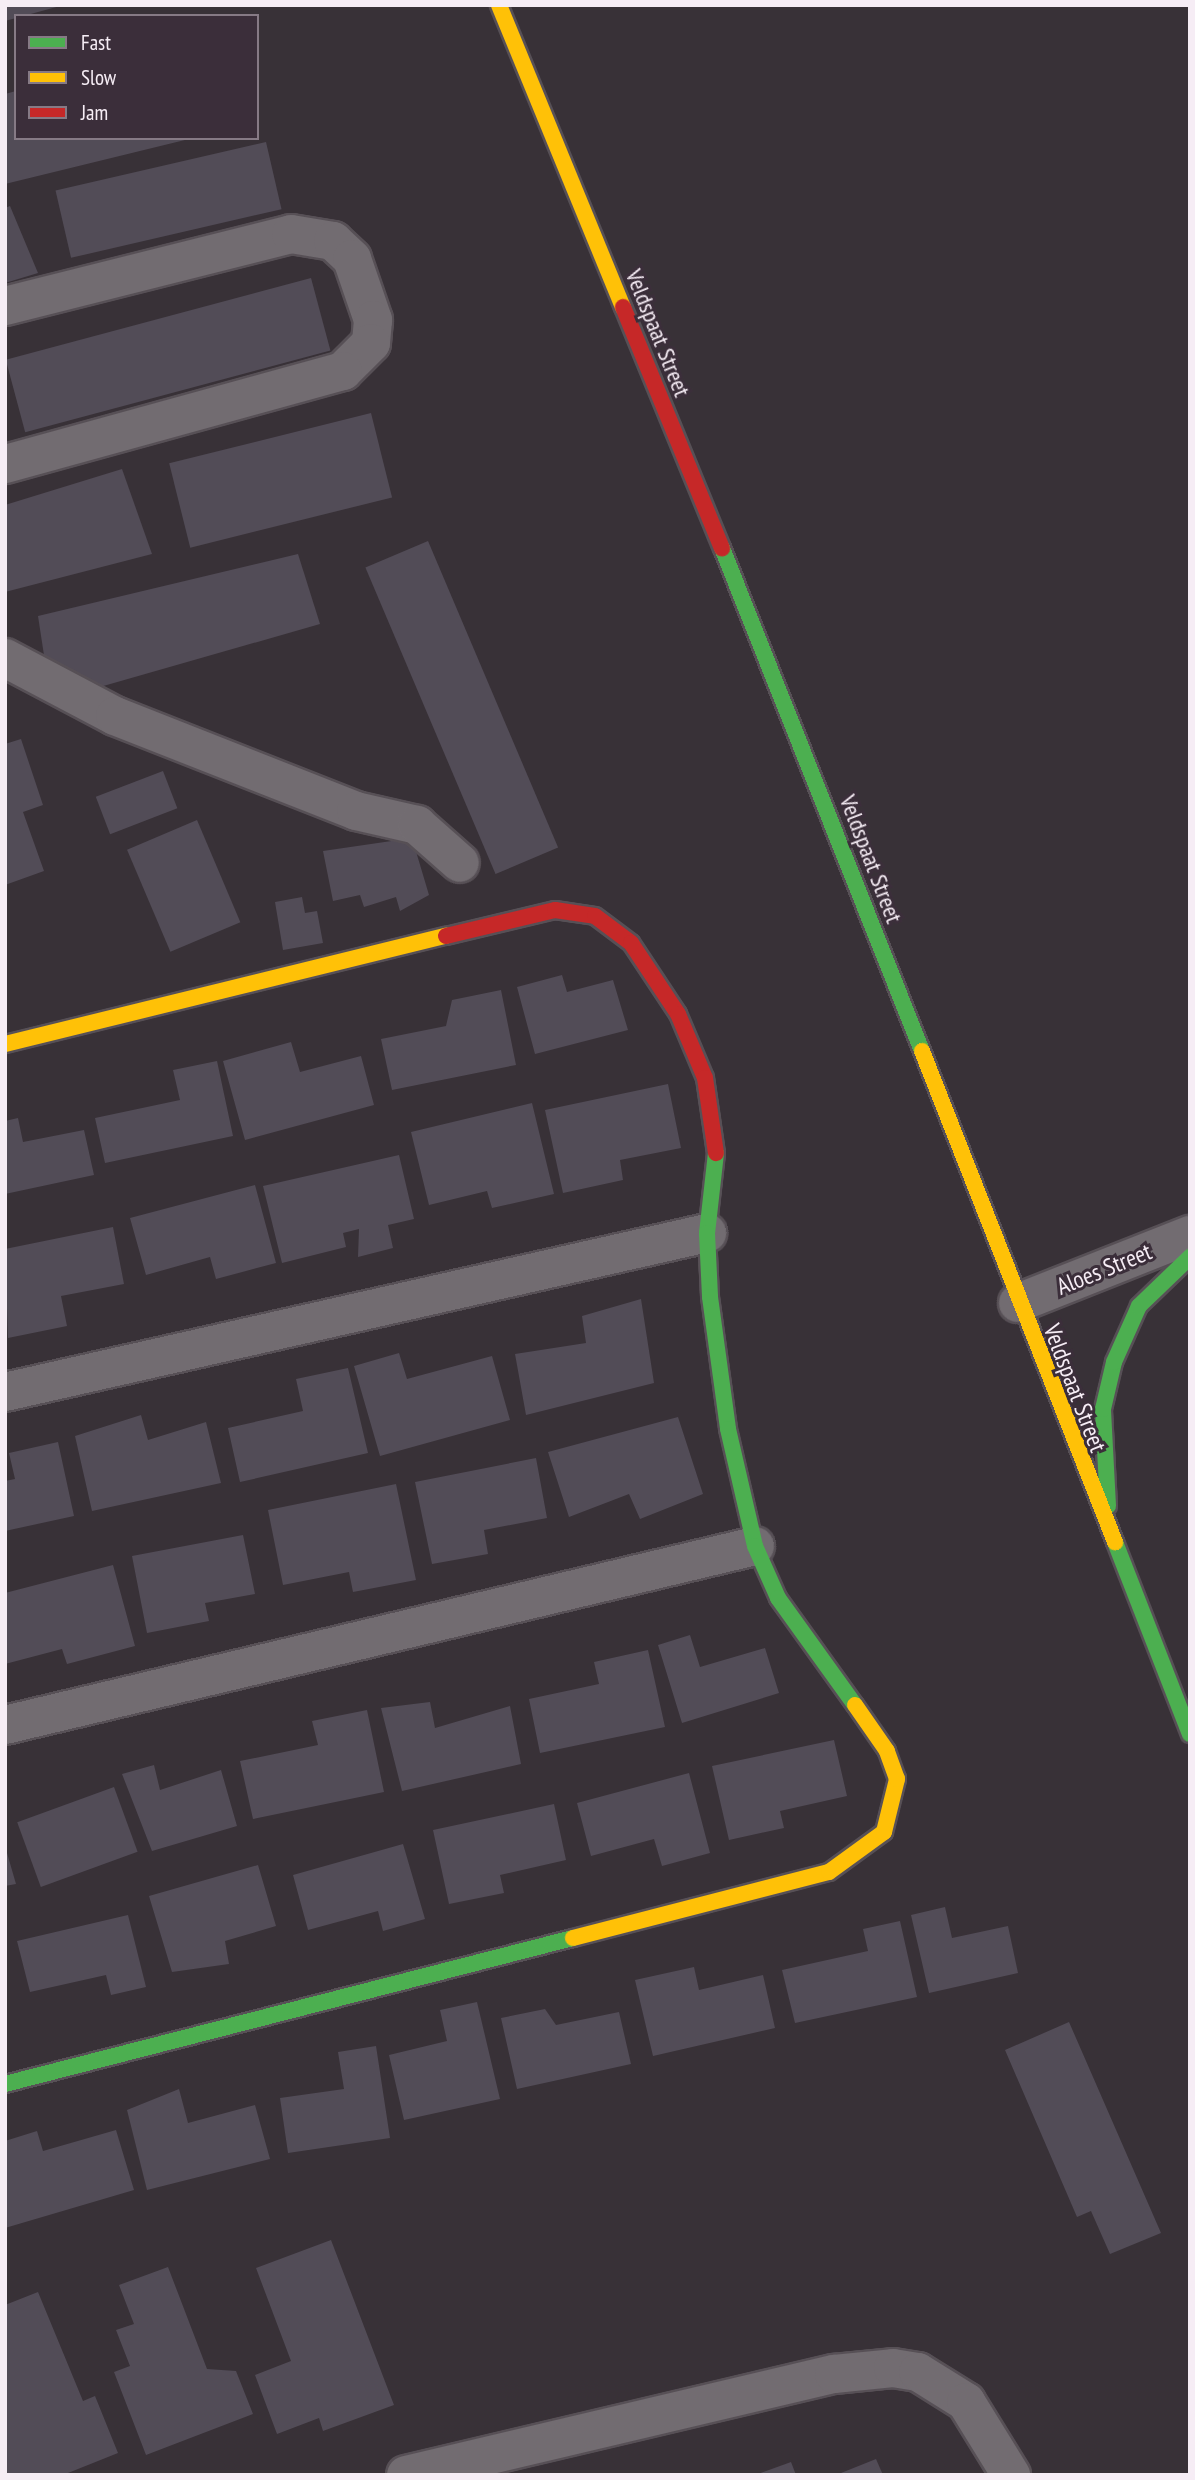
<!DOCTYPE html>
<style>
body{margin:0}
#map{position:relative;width:1195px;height:2480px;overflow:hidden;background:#383137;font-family:"PT Sans Narrow",sans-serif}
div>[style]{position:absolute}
.building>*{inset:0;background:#524c57;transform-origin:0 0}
.roads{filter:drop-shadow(2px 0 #575056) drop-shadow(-2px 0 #575056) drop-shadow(0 2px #575056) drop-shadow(0 -2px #575056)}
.street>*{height:38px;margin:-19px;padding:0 19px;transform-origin:19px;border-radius:19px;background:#726c71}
.fast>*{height:16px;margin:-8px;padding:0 8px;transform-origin:8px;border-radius:8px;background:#4caf50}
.slow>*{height:16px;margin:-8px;padding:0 8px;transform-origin:8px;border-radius:8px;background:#ffc107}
.jam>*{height:16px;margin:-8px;padding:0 8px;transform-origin:8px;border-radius:8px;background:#c62828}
span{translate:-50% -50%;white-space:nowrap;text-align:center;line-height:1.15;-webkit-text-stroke:6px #3b2e3a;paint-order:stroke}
.street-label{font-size:24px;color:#f6edf5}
.frame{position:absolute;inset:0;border:7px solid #f6edf5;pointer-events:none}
.legend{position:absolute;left:14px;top:14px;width:245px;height:126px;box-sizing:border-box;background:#3b2e3a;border:2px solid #867a85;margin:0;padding:9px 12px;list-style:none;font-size:21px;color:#f6edf5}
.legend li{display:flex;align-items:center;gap:14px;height:35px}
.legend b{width:35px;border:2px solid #867a85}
</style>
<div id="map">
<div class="building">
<div style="clip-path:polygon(5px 5px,60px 5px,60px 6px,5px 21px)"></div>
<div style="clip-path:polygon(16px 91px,16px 138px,189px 139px,5px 184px,5px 94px)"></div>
<div style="left:266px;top:142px;width:69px;height:216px;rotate:77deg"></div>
<div style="clip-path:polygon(10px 206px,38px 273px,5px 283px,5px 208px)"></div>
<div style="left:311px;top:278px;width:75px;height:316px;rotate:75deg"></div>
<div style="left:371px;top:413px;width:87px;height:208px;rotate:76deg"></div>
<div style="clip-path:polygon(122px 469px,152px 554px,5px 592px,5px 505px)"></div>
<div style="left:428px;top:541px;width:333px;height:68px;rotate:67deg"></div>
<div style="clip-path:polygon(298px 554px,320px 624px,51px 701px,38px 616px)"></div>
<div style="clip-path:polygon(21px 739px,43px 805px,23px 812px,44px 871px,5px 885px,5px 744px)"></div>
<div style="left:163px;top:771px;width:40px;height:72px;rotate:69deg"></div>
<div style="left:197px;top:820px;width:111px;height:76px;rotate:67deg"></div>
<div style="clip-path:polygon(412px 838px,429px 895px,400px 911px,396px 897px,364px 907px,360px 895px,333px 901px,323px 851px)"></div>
<div style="clip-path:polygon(302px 897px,305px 913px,317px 911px,323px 943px,283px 950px,275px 902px)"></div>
<div style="clip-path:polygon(562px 975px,567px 992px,613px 980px,628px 1030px,535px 1054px,517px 987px)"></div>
<div style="clip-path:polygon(501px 990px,516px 1065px,392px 1090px,381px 1039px,446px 1026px,452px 1000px)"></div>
<div style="clip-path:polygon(291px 1042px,300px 1072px,361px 1056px,374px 1105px,245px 1140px,223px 1061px)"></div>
<div style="clip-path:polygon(217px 1061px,233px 1136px,105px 1163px,95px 1118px,180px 1100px,173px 1070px)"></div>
<div style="clip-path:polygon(668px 1084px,681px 1148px,620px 1160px,623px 1180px,563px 1193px,545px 1110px)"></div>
<div style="clip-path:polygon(532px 1103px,554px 1194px,492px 1208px,487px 1191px,429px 1205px,411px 1132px)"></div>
<div style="clip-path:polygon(18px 1118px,23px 1142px,84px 1130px,94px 1175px,5px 1194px,5px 1121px)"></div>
<div style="clip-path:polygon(399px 1155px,414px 1219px,388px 1225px,393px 1248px,358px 1257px,359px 1229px,343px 1233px,346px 1247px,282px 1263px,263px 1186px)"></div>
<div style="clip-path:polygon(255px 1185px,276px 1263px,216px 1279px,210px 1257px,146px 1275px,130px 1218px)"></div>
<div style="clip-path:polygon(113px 1227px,124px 1284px,61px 1296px,67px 1326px,8px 1338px,5px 1249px)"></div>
<div style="clip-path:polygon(641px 1299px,654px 1383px,526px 1415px,515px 1354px,586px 1343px,582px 1316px)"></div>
<div style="clip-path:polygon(399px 1353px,407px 1379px,492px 1356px,510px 1420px,380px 1456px,354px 1366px)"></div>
<div style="clip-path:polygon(348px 1368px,368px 1453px,240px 1482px,228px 1428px,303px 1411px,296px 1379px)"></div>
<div style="clip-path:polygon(141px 1415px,148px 1440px,206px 1422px,221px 1483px,92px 1511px,75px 1436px)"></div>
<div style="clip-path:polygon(678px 1417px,703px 1494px,640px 1519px,629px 1494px,569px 1517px,548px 1452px)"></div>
<div style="clip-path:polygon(58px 1442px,74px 1516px,5px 1531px,5px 1481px,15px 1479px,9px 1453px)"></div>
<div style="clip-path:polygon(536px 1458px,547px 1518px,484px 1530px,488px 1554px,432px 1564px,415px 1482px)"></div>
<div style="clip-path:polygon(396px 1484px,416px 1580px,353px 1592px,349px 1572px,283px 1585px,268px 1510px)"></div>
<div style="clip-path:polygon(243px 1535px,255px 1594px,205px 1603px,209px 1621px,147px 1633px,132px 1556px)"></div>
<div style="clip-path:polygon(113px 1565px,135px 1646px,67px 1664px,62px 1649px,5px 1664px,5px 1593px)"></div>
<div style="clip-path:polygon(690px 1635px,700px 1667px,765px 1648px,779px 1693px,682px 1723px,658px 1645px)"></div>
<div style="clip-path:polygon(648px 1650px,665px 1727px,540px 1753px,529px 1699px,599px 1684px,594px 1662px)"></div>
<div style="clip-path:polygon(430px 1702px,435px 1728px,510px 1706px,521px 1764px,402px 1791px,381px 1708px)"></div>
<div style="clip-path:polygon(367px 1710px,384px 1792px,253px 1819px,240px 1761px,318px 1745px,312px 1721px)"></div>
<div style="clip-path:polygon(834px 1740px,847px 1796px,780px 1811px,784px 1828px,729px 1840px,712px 1766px)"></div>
<div style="clip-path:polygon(154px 1765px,160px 1790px,221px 1770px,237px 1826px,152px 1851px,122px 1774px)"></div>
<div style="clip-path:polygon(689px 1773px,710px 1853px,662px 1866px,654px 1839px,591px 1856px,577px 1803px)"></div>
<div style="left:114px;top:1787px;width:69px;height:103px;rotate:70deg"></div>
<div style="clip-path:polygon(554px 1804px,566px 1860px,500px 1875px,504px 1893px,449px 1904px,433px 1830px)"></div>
<div style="clip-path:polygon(403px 1844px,425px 1919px,383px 1931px,378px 1911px,308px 1930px,293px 1875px)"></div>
<div style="clip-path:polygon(5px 1846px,16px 1884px,5px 1886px)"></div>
<div style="clip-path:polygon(258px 1865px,276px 1926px,225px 1941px,229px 1964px,172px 1972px,149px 1896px)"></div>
<div style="clip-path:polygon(945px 1907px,952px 1938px,1008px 1926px,1018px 1973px,929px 1993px,911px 1915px)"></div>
<div style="clip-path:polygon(128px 1915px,146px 1987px,111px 1995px,106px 1975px,30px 1992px,17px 1941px)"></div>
<div style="clip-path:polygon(900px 1921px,917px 1997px,795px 2023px,782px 1970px,868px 1951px,863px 1929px)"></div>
<div style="clip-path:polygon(694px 1967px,699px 1990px,763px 1975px,775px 2028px,653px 2056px,635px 1980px)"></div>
<div style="clip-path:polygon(477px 2002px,500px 2099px,404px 2120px,389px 2055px,447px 2041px,440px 2010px)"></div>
<div style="clip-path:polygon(545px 2009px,556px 2025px,619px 2012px,631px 2064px,517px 2089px,501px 2018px)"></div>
<div style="clip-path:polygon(1069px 2022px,1161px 2233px,1110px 2254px,1091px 2211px,1077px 2217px,1005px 2050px)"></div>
<div style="clip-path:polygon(376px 2046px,390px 2138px,288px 2153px,280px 2098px,344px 2089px,338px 2052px)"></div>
<div style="clip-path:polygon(179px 2089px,188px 2123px,255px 2105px,270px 2159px,147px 2190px,127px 2110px)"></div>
<div style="clip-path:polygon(116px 2130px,134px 2190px,5px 2228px,5px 2141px,37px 2131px,43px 2151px)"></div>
<div style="clip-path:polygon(331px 2240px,394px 2405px,323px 2431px,319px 2418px,277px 2434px,255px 2375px,291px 2361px,256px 2268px)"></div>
<div style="clip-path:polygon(168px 2267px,207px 2369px,236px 2371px,253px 2414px,146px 2455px,114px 2372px,130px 2366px,116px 2330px,134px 2324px,119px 2285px)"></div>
<div style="clip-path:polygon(38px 2292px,83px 2401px,95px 2396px,118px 2453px,63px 2475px,5px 2475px,5px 2305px)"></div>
<div style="clip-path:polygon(876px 2459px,883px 2475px,836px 2475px)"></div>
<div style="clip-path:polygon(791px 2462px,796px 2475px,759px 2475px,758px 2474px)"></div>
</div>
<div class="roads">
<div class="street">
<div style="left:5px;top:306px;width:295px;rotate:-14.1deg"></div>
<div style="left:291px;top:234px;width:43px;rotate:9.5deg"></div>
<div style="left:333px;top:241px;width:26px;rotate:43deg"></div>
<div style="left:352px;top:259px;width:65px;rotate:71deg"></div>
<div style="left:373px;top:320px;width:23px;rotate:95deg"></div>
<div style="left:371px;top:343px;width:40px;rotate:135deg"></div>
<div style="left:343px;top:371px;width:351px;rotate:164.6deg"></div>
<div style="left:5px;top:658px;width:124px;rotate:27.8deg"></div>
<div style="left:115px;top:716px;width:259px;rotate:21.5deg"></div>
<div style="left:356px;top:811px;width:63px;rotate:12.9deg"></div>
<div style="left:417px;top:825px;width:57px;rotate:41.5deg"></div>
<div style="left:1018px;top:1303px;width:185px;rotate:-21.6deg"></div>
<div style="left:5px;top:1392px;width:720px;rotate:-12.76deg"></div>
<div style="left:5px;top:1725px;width:771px;rotate:-13.42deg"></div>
<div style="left:406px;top:2475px;width:440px;rotate:-13.3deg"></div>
<div style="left:834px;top:2374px;width:59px;rotate:-5.8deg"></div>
<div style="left:893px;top:2368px;width:25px;rotate:9deg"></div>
<div style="left:918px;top:2372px;width:57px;rotate:32deg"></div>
<div style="left:966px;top:2402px;width:86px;rotate:58.3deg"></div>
</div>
<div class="fast">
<div style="left:722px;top:548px;width:541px;rotate:68.32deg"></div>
<div style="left:716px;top:1153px;width:81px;rotate:96.4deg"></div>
<div style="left:707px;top:1233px;width:64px;rotate:87.3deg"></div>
<div style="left:710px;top:1297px;width:133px;rotate:82.2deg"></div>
<div style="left:728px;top:1429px;width:120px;rotate:77deg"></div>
<div style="left:755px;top:1546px;width:57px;rotate:66.1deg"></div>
<div style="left:778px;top:1598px;width:132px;rotate:54.3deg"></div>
<div style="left:1108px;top:1506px;width:97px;rotate:-93deg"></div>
<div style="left:1103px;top:1409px;width:48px;rotate:-76.8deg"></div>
<div style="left:1114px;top:1362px;width:61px;rotate:-65.9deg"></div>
<div style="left:1139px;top:1306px;width:71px;rotate:-43.9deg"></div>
<div style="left:1115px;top:1542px;width:206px;rotate:68.7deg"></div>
<div style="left:5px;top:2084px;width:586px;rotate:-14.42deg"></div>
</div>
<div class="slow">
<div style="left:499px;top:5px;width:326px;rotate:67.7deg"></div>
<div style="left:5px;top:1044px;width:454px;rotate:-13.8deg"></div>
<div style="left:922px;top:1051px;width:528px;rotate:68.54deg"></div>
<div style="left:573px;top:1938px;width:264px;rotate:-14.5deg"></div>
<div style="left:829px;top:1872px;width:68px;rotate:-36deg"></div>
<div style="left:884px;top:1832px;width:55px;rotate:-76.2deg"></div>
<div style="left:897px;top:1779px;width:30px;rotate:-110deg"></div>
<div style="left:887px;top:1751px;width:56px;rotate:-124.8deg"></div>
</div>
<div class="jam">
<div style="left:623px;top:307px;width:261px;rotate:67.7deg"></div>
<div style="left:446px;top:936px;width:112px;rotate:-13.4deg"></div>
<div style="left:555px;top:910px;width:40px;rotate:8.5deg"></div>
<div style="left:595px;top:916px;width:45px;rotate:36.9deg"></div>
<div style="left:631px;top:943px;width:85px;rotate:56.5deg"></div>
<div style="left:678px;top:1014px;width:69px;rotate:67.1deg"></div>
<div style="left:705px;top:1078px;width:76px;rotate:81.7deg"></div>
</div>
</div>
<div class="street-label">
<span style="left:658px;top:333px;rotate:68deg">Veldspaat Street</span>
<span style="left:871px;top:859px;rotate:69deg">Veldspaat Street</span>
<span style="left:1104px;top:1269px;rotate:-22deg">Aloes Street</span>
<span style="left:1075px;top:1388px;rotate:69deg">Veldspaat Street</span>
</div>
<div class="frame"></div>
<ul class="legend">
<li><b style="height:9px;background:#4caf50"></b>Fast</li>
<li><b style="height:9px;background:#ffc107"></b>Slow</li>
<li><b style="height:9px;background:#c62828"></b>Jam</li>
</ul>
</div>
